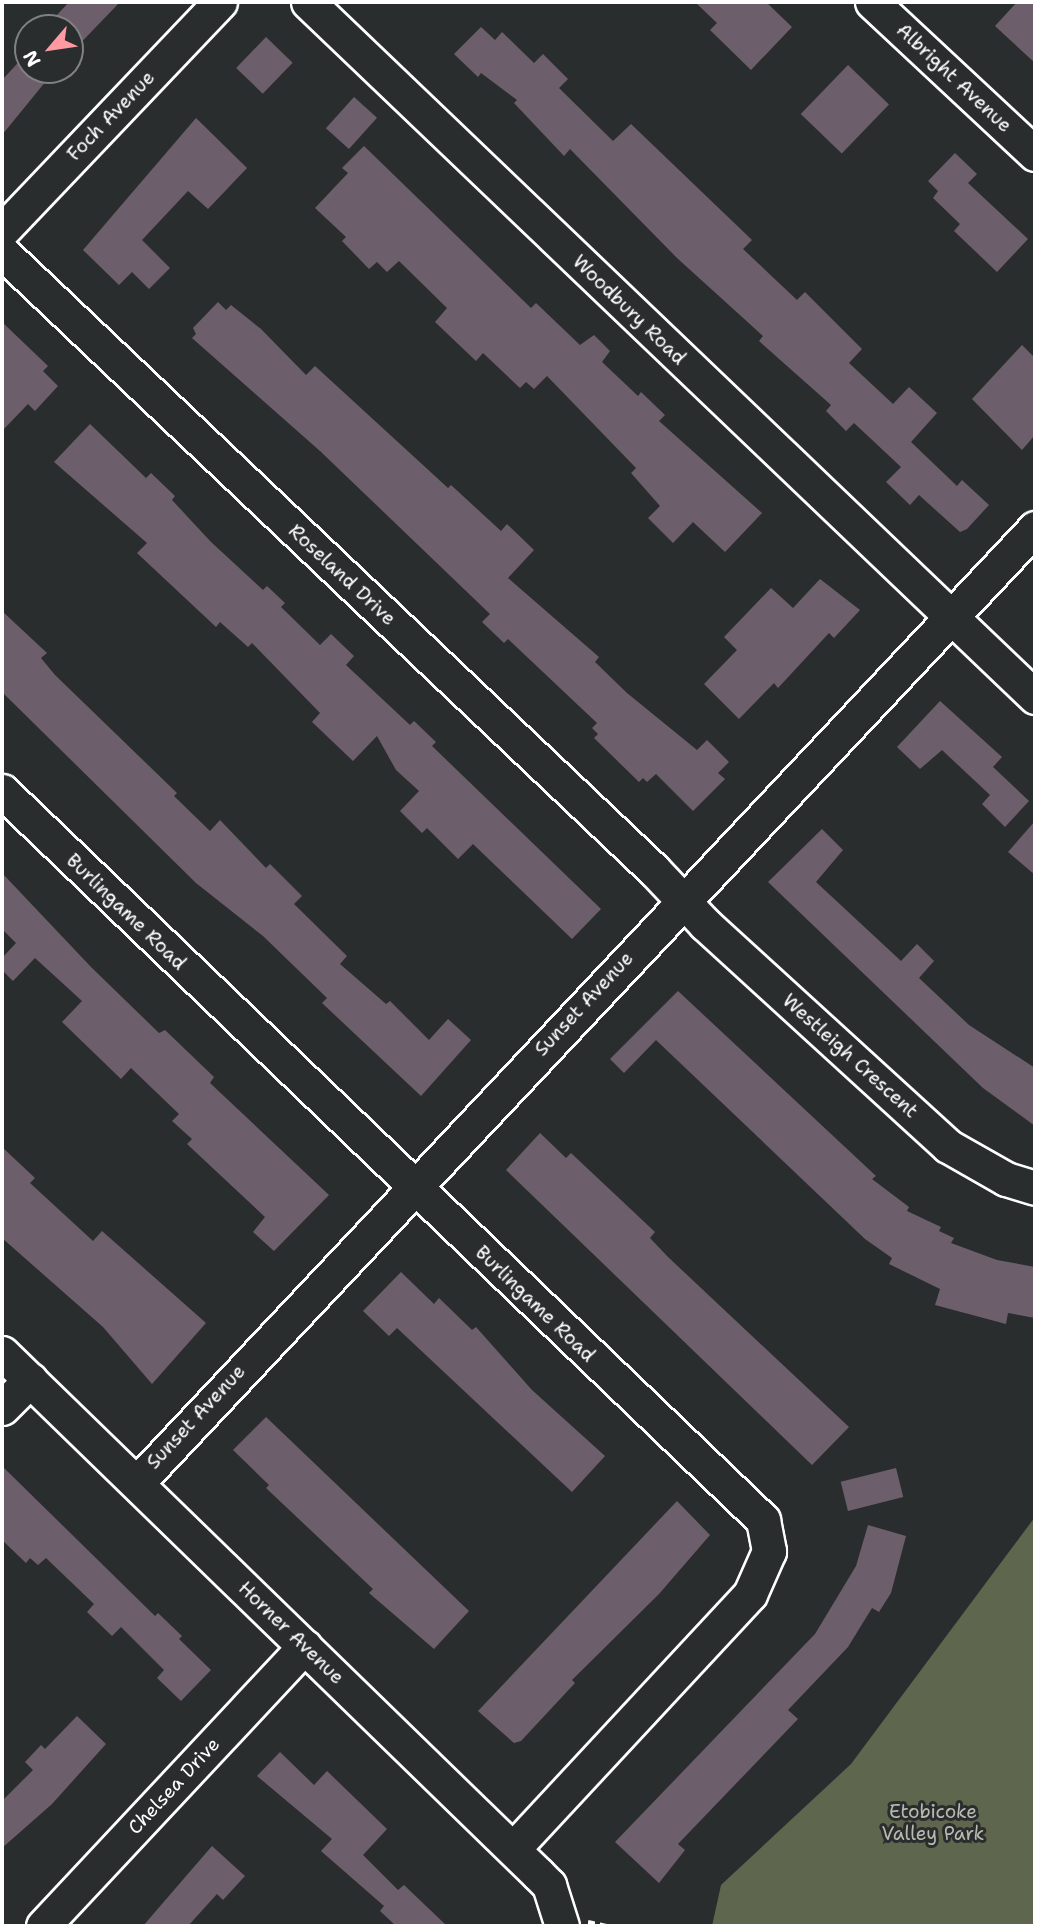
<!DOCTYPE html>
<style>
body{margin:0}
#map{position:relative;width:1037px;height:1928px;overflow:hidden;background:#2a2d2e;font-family:"Shantell Sans",sans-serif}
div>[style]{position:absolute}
.green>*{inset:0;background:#5e674d}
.building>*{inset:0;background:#6d5e6b;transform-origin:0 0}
.path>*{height:4.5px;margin-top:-2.25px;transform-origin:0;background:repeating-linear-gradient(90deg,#fff 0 7px,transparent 0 12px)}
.roads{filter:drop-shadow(2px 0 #fff) drop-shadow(-2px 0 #fff) drop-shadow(0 2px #fff) drop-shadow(0 -2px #fff)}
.minor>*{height:33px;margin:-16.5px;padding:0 16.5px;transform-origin:16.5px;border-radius:16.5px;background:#2a2d2e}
span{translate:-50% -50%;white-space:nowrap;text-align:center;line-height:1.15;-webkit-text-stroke:6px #2a2d2e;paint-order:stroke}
.street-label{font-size:19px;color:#fff}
.park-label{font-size:19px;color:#b7bbaf}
.frame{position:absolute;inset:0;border:4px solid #fff;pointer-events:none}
.north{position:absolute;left:14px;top:14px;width:70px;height:70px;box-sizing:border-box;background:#2a2d2e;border:2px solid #7f8182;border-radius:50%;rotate:241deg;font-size:19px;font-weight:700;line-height:28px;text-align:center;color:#fff}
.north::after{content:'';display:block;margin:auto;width:24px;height:32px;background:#ff9aa2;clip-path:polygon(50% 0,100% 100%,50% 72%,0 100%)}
</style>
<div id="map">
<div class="green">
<div style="clip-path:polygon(1035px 1517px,1035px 1926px,712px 1926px,721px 1885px,851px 1764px)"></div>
</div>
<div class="building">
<div style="clip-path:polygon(69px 2px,120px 2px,70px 54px,70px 28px,45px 28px)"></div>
<div style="clip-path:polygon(695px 2px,766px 2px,792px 27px,751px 70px,710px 30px,717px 23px)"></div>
<div style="clip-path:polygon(1017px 2px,1035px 2px,1035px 63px,995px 26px)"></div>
<div style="clip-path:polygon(481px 27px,495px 40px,502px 32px,534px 63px,543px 54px,568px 79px,559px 88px,613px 141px,631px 124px,752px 240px,743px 249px,797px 300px,805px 292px,862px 349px,849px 363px,893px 404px,909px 387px,937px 413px,911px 442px,957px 486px,962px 480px,989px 505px,967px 529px,960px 532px,919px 495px,910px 505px,886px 482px,901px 467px,854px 423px,846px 431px,826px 411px,831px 405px,759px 341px,763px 336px,677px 258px,570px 149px,564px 156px,514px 103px,517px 100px,481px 73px,478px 77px,454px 54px)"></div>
<div style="left:266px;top:37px;width:37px;height:43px;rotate:44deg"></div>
<div style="clip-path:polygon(28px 52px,28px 70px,55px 70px,2px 135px,2px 80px)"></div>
<div style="left:848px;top:65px;width:57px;height:68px;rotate:44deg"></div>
<div style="left:354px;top:97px;width:31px;height:42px;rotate:42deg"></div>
<div style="clip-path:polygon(196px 118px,247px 168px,208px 209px,188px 191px,142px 240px,170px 268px,149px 289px,132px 272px,119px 285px,83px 250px)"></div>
<div style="clip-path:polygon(364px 146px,531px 308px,536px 303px,580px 345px,594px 335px,610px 351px,602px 362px,638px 396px,641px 392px,665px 415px,659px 421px,762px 513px,725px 552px,693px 522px,673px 543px,648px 518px,660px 506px,631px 473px,636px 468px,547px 376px,534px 389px,526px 382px,520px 388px,483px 353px,476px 361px,435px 322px,447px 308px,399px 261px,387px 272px,377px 262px,369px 269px,342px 241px,346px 237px,315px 208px,348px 173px,342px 168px)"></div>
<div style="clip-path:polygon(955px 153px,977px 174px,968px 183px,1028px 239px,997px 272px,954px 231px,960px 224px,933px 198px,938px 191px,928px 181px)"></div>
<div style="clip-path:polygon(218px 302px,226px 310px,231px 305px,261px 329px,306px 375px,315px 366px,448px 488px,451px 485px,501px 531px,507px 524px,534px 550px,508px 578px,599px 657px,595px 662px,627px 693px,697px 750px,707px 740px,729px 762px,718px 773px,725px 779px,693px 811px,656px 774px,647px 782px,643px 778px,639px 782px,594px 738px,598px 734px,592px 728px,597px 723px,508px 639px,504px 643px,482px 622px,490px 614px,320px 451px,192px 338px,196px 334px,193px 328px)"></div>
<div style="clip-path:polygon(2px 322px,48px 366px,43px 371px,58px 386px,35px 411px,28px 404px,2px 431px)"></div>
<div style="clip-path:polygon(1022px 345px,1035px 358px,1035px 435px,1022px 450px,972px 399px)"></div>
<div style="clip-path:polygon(90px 424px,146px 478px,151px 473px,175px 496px,172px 500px,211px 542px,263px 590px,267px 586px,285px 603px,281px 607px,320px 645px,331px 634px,354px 656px,346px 665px,410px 725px,414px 721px,436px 742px,432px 746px,601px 909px,572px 939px,473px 844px,458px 859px,427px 828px,422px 833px,400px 811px,419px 791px,396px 770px,377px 736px,353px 761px,312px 722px,320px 713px,252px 643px,248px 647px,220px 622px,216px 627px,137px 553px,147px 543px,54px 462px)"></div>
<div style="clip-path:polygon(820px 579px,860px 610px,834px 638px,829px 633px,778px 688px,774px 683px,739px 719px,704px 684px,737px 650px,724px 637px,771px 588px,793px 608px)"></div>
<div style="clip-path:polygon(2px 611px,47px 653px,41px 658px,55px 675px,177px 793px,174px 796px,210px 831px,220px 820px,266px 868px,270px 864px,302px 896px,294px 904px,347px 956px,340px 964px,386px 1004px,390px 1001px,429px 1040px,448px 1019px,471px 1040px,421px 1096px,322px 1003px,327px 998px,263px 936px,196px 883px,2px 692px)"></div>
<div style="clip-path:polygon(940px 701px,1002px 757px,993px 767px,1029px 801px,1005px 827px,982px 804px,990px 795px,942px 750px,920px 769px,897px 747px)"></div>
<div style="clip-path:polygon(1035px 821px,1035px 875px,1008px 852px)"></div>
<div style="clip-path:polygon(822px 829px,843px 850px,816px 882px,901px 961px,917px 944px,934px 961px,919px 978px,969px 1025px,1035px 1068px,1035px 1126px,983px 1088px,768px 882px)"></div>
<div style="clip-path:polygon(2px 873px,91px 967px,159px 1033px,165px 1030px,214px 1077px,210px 1083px,329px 1195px,274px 1251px,253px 1232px,265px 1217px,187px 1144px,192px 1139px,172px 1121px,179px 1114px,131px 1068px,121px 1079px,62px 1022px,82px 1001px,35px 958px,13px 981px,2px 970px,2px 958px,16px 943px,2px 929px)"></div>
<div style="clip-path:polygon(678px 991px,876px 1176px,872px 1179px,909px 1207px,907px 1211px,941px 1227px,939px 1231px,954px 1238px,951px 1243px,997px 1260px,1035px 1267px,1035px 1318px,1008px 1313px,1006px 1324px,935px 1305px,940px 1289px,889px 1264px,892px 1258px,865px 1239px,656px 1040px,624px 1073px,610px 1059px)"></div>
<div style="clip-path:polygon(540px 1133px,566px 1158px,571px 1153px,655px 1232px,650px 1238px,668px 1257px,849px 1427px,812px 1465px,506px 1170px)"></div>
<div style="clip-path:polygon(2px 1147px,35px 1178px,30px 1183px,93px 1241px,102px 1231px,206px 1323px,152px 1384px,103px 1327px,2px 1238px)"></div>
<div style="clip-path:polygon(401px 1272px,434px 1304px,439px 1298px,472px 1330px,476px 1327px,532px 1390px,605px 1456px,572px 1492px,397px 1328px,389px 1336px,363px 1311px)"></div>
<div style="clip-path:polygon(266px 1417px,469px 1611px,434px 1649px,369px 1593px,373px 1589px,266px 1488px,269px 1485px,233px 1450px)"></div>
<div style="clip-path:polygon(2px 1466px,155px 1616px,158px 1613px,182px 1636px,179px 1639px,211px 1670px,181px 1701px,157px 1678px,164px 1670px,121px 1627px,112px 1636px,87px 1612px,94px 1604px,46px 1558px,38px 1565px,30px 1558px,26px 1563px,2px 1540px)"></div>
<div style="left:896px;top:1468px;width:30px;height:57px;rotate:76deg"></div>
<div style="clip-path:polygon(677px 1501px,710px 1535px,659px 1594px,572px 1680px,575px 1683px,521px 1741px,514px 1743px,478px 1711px)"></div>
<div style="clip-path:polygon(868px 1525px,906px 1536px,891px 1593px,879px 1612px,872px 1608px,848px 1647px,788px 1710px,798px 1719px,678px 1844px,685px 1850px,659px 1883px,615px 1842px,815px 1634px,856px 1566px)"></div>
<div style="clip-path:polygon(77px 1716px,106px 1744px,52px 1804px,2px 1848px,2px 1801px,33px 1770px,25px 1762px,41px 1745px,45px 1749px)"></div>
<div style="clip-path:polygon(280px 1752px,314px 1785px,327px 1771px,387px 1829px,363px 1855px,398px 1890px,404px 1885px,447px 1926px,396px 1926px,380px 1911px,384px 1906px,321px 1851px,332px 1839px,257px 1776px)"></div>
<div style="clip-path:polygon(212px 1846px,245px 1876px,223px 1900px,217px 1894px,188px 1926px,143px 1926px)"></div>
</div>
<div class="path">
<div style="left:588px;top:1922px;width:19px;rotate:12deg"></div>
</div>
<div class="roads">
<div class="minor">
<div style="left:308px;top:2px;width:1006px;rotate:43.71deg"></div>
<div style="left:872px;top:2px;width:223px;rotate:43deg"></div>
<div style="left:2px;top:231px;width:316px;rotate:-46.4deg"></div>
<div style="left:2px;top:252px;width:898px;rotate:43.47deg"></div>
<div style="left:654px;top:870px;width:74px;rotate:46.6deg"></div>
<div style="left:705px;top:924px;width:329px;rotate:42.4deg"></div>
<div style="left:948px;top:1146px;width:67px;rotate:29.6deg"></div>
<div style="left:1006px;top:1179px;width:30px;rotate:17deg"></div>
<div style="left:2px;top:791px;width:1054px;rotate:43.77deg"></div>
<div style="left:763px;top:1520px;width:32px;rotate:79deg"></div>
<div style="left:769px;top:1551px;width:47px;rotate:113.8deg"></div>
<div style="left:750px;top:1594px;width:348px;rotate:132.9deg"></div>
<div style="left:2px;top:1353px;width:747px;rotate:44.19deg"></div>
<div style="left:538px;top:1874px;width:16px;rotate:45deg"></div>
<div style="left:549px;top:1885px;width:43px;rotate:72.4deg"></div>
<div style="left:2px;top:1408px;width:40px;rotate:-45deg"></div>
<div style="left:137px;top:1483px;width:1311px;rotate:-46.76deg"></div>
<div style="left:43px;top:1926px;width:383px;rotate:-46.9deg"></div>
</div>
</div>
<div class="street-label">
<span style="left:954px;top:78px;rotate:43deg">Albright Avenue</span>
<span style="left:111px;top:116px;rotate:-46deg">Foch Avenue</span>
<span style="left:629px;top:310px;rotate:44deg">Woodbury Road</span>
<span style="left:342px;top:575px;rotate:43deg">Roseland Drive</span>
<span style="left:126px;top:912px;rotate:44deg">Burlingame Road</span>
<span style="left:584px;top:1004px;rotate:-47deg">Sunset Avenue</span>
<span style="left:850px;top:1056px;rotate:42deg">Westleigh Crescent</span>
<span style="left:535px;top:1304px;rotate:44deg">Burlingame Road</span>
<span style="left:196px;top:1417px;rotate:-47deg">Sunset Avenue</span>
<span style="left:291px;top:1633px;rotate:44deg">Horner Avenue</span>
<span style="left:174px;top:1786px;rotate:-47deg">Chelsea Drive</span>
</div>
<div class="park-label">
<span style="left:933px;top:1823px">Etobicoke<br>Valley Park</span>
</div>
<div class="frame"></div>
<div class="north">N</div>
</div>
